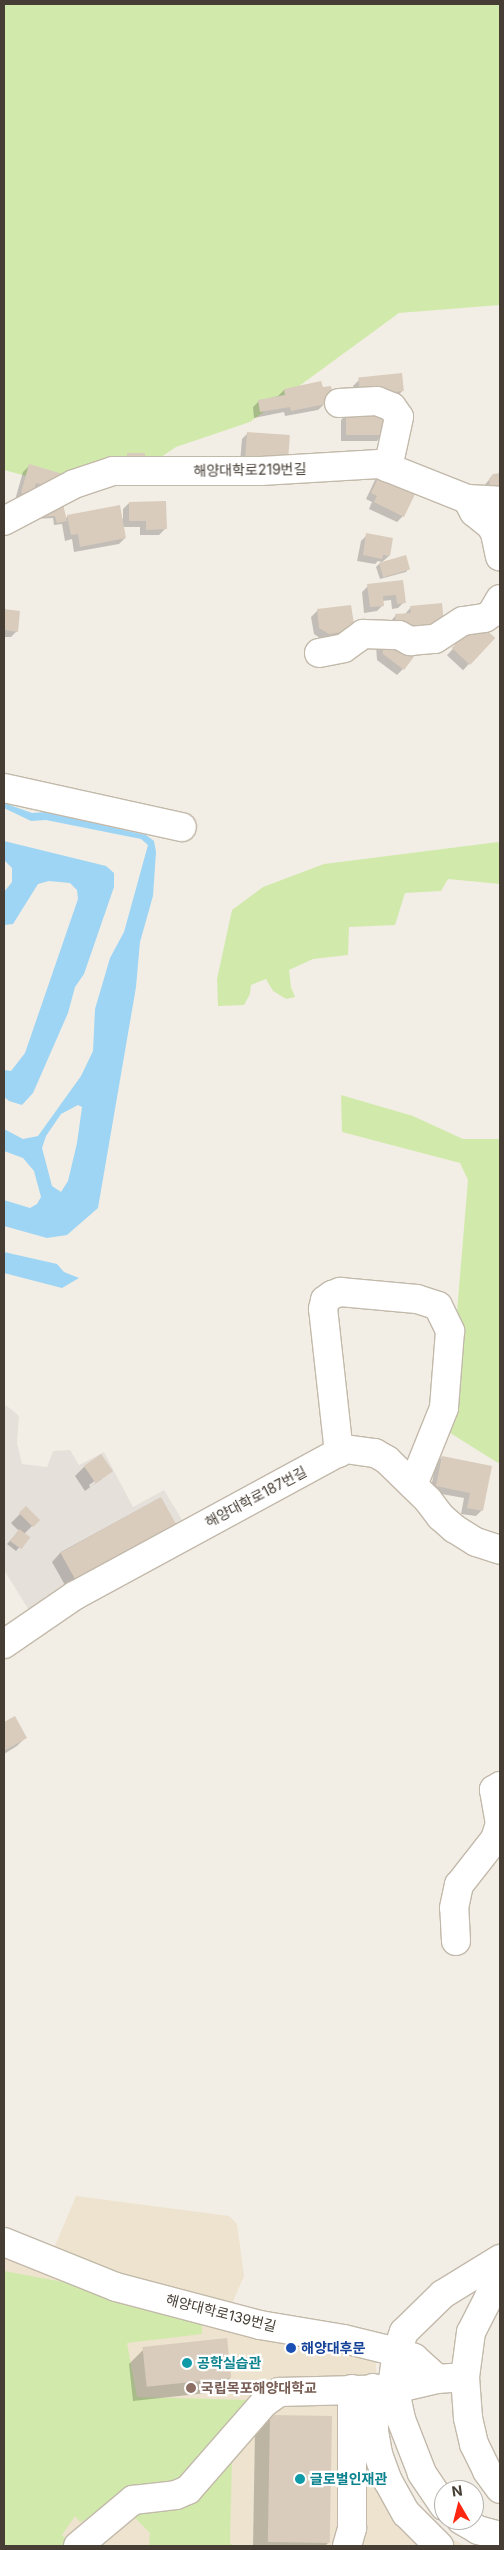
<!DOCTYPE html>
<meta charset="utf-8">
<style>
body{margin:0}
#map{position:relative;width:504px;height:2550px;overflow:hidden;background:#f3eee5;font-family:Inter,"Noto Sans KR",sans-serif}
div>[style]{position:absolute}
.industrial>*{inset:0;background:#e6e0da}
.education>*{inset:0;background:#ede3ce}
.green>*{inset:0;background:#d1eaac}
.water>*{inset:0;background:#9ed5f4}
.shadow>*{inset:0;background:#0003;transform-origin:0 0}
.building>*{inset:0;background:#d9ccbd;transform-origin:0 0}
.roads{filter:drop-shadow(1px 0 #c2b9aa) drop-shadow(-1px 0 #c2b9aa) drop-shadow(0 1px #c2b9aa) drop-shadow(0 -1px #c2b9aa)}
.minor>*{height:28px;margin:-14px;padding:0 14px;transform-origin:14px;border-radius:14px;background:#fff}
.dots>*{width:14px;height:14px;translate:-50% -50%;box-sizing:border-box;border:2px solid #fff;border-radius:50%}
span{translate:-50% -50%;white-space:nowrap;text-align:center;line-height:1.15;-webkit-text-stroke:4.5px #fff;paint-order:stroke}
.street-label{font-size:14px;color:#463e34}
.transit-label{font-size:14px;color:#164399;font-weight:700}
.left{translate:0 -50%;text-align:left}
.culture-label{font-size:14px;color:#0d838f;font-weight:700}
.education-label{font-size:14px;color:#785e54;font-weight:700}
.frame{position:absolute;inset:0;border:5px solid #463e34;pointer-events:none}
.north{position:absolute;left:434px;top:2480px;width:50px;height:50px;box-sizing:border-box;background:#fff;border:1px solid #b5b2ae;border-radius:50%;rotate:352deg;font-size:14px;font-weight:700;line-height:20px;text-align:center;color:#463e34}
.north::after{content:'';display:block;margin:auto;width:18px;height:22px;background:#ff2711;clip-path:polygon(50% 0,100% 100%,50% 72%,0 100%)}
</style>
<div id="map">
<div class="industrial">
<div style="clip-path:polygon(4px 1406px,7px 1406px,19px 1416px,17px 1443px,22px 1464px,47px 1467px,53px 1451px,70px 1450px,79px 1465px,104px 1452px,133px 1507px,164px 1490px,187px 1528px,32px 1615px,4px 1570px)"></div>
</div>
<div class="education">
<div style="clip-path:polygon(76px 2196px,229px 2216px,237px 2224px,244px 2276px,232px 2304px,375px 2353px,380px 2423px,390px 2474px,439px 2533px,466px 2546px,4px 2546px,4px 2252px,46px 2267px)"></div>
</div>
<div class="green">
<div style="clip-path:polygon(4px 4px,500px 4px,500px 305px,399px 313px,250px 422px,176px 447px,125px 481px,106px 489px,30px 477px,4px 470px)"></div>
<div style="clip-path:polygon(498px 842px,500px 844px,500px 884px,448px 879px,441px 891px,405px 893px,395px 925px,349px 927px,348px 955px,313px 959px,289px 970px,291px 987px,295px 997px,286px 999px,273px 991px,266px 979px,251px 985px,250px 994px,244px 1005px,218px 1006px,217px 979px,232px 910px,263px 887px,324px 864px)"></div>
<div style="clip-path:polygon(341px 1095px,413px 1116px,463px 1139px,500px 1139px,500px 1461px,498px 1463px,447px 1431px,468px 1180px,460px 1163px,342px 1132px)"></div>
<div style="clip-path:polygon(4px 2271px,74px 2284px,202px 2320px,202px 2334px,127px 2343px,137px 2397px,249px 2400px,179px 2486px,134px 2486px,112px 2498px,101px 2512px,80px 2522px,75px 2516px,62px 2535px,74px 2546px,4px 2546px)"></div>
<div style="clip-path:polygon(232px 2457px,230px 2542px,232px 2546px,149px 2546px,150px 2533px,131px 2514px)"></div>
</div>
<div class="water">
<div style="clip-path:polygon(evenodd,4px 803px,32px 813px,45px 812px,146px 835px,154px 841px,156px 852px,153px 896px,140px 942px,136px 987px,98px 1208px,67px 1235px,47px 1238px,4px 1226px,4px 1200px,30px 1208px,37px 1204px,41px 1197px,34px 1171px,23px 1158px,4px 1151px,4px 1129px,23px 1139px,38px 1136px,81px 1076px,93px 1051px,95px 1009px,110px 958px,124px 932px,148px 845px,141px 839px,46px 820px,31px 821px,4px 808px,4px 803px,78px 1105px,82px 1107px,77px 1143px,68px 1181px,61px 1192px,52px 1186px,42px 1148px,46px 1136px,61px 1114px,78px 1105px)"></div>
<div style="clip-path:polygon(4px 841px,106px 866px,114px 873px,114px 887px,84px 974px,75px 987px,68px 1013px,33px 1093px,22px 1105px,9px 1101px,4px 1097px,4px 1070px,11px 1071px,25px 1053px,78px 899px,77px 890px,70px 883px,49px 881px,38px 884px,13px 924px,4px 925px,4px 892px,12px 882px,12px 868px,4px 860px)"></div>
<div style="clip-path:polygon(4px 1252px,57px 1264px,64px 1272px,79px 1278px,62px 1288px,4px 1273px)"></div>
</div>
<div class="shadow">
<div style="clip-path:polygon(359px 380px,403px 390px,397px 397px,355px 403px,353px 386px)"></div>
<div style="clip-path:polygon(322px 389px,332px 397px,318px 410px,285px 416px,284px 412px,254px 418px,253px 407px,259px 401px,278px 396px,284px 390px)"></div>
<div style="clip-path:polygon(347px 414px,383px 434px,377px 441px,341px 441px,341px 420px)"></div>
<div style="clip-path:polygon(248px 433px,287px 459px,240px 462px,242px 439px)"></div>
<div style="clip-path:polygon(29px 466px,51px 494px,15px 500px,23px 472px)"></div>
<div style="clip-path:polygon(381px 474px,403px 516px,397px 522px,369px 509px,372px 502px,366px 499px,375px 480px)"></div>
<div style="clip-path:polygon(500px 474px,500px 503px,483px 487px,493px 475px)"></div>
<div style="clip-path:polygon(129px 503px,165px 529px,159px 535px,140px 535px,140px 527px,123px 527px,125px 538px,119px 544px,74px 552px,72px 539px,65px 541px,62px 524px,54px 525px,53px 518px,34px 519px,36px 510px,65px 519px,68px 516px,123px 519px,123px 509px)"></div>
<div style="clip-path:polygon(367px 535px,389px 556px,382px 562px,378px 561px,375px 564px,357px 561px,361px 541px)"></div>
<div style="clip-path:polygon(405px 557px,408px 569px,406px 572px,380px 579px,376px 567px,379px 564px)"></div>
<div style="clip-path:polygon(402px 582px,404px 602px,398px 608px,392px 609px,391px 600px,382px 601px,383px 605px,377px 611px,364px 613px,362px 592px,368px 586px)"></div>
<div style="clip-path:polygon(441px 604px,391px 636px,390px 622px,396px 615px,405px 614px,411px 607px)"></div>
<div style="clip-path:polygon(350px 606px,347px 636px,323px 640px,314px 634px,311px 617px,318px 610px)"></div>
<div style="clip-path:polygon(4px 610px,19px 612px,17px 631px,11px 637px,4px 637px)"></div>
<div style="left:477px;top:623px;width:22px;height:44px;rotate:43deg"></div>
<div style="clip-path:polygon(383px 640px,403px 669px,397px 675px,377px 660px,376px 646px)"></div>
<div style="clip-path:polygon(442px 1457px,491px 1467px,482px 1510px,476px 1516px,461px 1514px,464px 1498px,430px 1492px,436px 1463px)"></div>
<div style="clip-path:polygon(evenodd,84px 1467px,111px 1471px,85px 1491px,75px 1476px,84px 1467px,102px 1476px,102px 1479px,90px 1487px,89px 1485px,102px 1476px)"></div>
<div style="clip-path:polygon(160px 1498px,70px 1594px,52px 1562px,61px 1552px)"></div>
<div style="clip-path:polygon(26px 1508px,38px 1520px,24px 1534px,28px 1537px,16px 1551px,7px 1544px,19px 1531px,11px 1523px)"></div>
<div style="clip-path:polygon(14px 1717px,26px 1737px,17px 1746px,4px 1754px,4px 1723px)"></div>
<div style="clip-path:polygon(144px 2349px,230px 2378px,216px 2392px,133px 2401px,129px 2364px)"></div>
<div style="clip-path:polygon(270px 2416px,328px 2543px,325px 2546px,253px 2546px,255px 2431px)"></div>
</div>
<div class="building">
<div style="left:402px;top:373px;width:18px;height:44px;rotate:84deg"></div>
<div style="clip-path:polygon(321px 381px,323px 387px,331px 386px,333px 397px,325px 399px,326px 404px,291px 411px,290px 407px,260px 412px,258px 400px,285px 395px,284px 389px)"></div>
<div style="left:384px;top:412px;width:23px;height:38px;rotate:90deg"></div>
<div style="left:247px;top:432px;width:43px;height:24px;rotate:4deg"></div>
<div style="left:127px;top:453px;width:18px;height:14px"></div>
<div style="clip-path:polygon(29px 464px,63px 474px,59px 489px,36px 483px,32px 497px,21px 493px)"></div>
<div style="clip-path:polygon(381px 472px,417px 490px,404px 517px,374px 502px,377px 496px,371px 493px)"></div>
<div style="clip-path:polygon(500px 473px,500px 498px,492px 499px,489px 479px,493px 474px)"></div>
<div style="clip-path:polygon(166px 501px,167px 529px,146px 530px,146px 521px,129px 521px,129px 502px)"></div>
<div style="clip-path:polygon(63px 504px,67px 521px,57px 523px,55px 516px,37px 517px)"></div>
<div style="clip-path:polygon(120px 505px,126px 538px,80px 547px,78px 534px,71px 535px,67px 515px)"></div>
<div style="clip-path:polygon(366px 533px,393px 538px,390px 556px,383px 555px,382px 559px,363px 555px)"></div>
<div style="left:406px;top:555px;width:15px;height:28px;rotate:74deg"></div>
<div style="clip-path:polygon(403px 580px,406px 603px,397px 604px,396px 595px,383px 596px,384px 606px,370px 607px,367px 584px)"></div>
<div style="clip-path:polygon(442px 603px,445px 634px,397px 630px,395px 614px,411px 613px,410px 606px)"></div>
<div style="clip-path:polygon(351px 605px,355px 630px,329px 634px,319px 628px,317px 609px)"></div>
<div style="clip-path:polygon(4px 609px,20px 611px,18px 632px,4px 630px)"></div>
<div style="left:477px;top:621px;width:25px;height:37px;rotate:43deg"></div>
<div style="clip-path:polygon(382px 639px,416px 654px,404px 670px,383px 654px)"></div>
<div style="left:101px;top:1454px;width:21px;height:21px;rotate:55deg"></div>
<div style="clip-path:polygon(442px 1456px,492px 1466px,483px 1511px,467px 1508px,470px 1493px,436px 1486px)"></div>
<div style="left:161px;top:1497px;width:39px;height:115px;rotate:61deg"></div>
<div style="left:26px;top:1506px;width:20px;height:10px;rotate:45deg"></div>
<div style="left:19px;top:1529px;width:14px;height:15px;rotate:36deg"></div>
<div style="clip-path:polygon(15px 1716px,27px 1738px,4px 1751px,4px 1722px)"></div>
<div style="left:227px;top:2338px;width:40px;height:85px;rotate:84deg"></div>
<div style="left:270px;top:2415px;width:62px;height:127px;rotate:1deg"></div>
</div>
<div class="roads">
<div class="minor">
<div style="left:339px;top:403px;width:38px;rotate:-3deg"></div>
<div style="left:377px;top:401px;width:16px;rotate:22deg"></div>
<div style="left:392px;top:407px;width:12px;rotate:55deg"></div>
<div style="left:399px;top:417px;width:52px;rotate:102.2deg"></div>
<div style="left:467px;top:499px;width:15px;rotate:62deg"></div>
<div style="left:474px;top:512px;width:22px;rotate:39deg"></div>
<div style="left:491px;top:526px;width:8px;rotate:60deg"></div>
<div style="left:495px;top:533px;width:24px;rotate:78deg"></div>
<div style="left:4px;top:521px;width:79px;rotate:-27.9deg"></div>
<div style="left:74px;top:484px;width:41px;rotate:-18.4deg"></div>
<div style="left:113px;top:471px;width:148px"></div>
<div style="left:261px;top:471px;width:118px;rotate:-3.4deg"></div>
<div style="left:379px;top:464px;width:95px;rotate:21.7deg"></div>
<div style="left:467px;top:499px;width:33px;rotate:3deg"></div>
<div style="left:319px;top:653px;width:25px;rotate:-11deg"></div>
<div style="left:344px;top:648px;width:24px;rotate:-36deg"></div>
<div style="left:363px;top:634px;width:36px;rotate:2deg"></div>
<div style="left:399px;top:635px;width:13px;rotate:29deg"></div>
<div style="left:410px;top:641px;width:25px;rotate:-5deg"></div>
<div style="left:435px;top:639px;width:33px;rotate:-33deg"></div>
<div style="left:463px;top:621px;width:22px;rotate:-8deg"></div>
<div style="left:485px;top:618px;width:9px;rotate:-36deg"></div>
<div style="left:492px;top:613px;width:16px;rotate:-60deg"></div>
<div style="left:4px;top:788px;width:182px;rotate:12.4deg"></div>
<div style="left:339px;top:1453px;width:145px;rotate:-96.3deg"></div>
<div style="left:323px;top:1309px;width:9px;rotate:-77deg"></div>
<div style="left:325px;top:1300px;width:9px;rotate:-36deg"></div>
<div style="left:332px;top:1295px;width:9px;rotate:-21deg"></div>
<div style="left:340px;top:1292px;width:77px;rotate:5.2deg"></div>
<div style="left:417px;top:1299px;width:22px;rotate:18deg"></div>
<div style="left:438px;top:1306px;width:28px;rotate:64deg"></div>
<div style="left:450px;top:1331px;width:77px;rotate:94.5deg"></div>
<div style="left:444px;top:1408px;width:83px;rotate:111.9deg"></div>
<div style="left:4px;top:1644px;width:85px;rotate:-34.4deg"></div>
<div style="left:74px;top:1596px;width:308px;rotate:-28.5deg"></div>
<div style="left:345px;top:1449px;width:30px;rotate:8deg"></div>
<div style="left:375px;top:1453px;width:14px;rotate:30deg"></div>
<div style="left:387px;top:1460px;width:57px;rotate:44.3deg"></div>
<div style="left:428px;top:1500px;width:21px;rotate:53deg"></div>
<div style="left:441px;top:1517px;width:18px;rotate:41deg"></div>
<div style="left:455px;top:1529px;width:25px;rotate:32deg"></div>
<div style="left:476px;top:1542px;width:25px;rotate:18deg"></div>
<div style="left:456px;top:1941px;width:33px;rotate:-93deg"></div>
<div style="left:454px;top:1908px;width:24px;rotate:-78deg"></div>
<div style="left:459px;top:1885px;width:58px;rotate:-52deg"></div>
<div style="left:495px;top:1839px;width:16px;rotate:-72deg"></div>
<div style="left:500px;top:1824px;width:35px;rotate:-100deg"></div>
<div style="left:494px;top:1790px;width:7px;rotate:-34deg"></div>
<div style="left:4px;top:2242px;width:121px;rotate:21.9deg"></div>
<div style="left:116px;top:2287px;width:149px;rotate:14.8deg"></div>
<div style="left:260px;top:2325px;width:85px;rotate:9.5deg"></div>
<div style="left:344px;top:2339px;width:55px;rotate:13.8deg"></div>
<div style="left:397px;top:2352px;width:18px;rotate:19deg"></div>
<div style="left:414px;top:2358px;width:31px;rotate:42deg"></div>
<div style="left:500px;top:2287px;width:15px;rotate:138deg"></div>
<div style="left:489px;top:2297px;width:39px;rotate:117deg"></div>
<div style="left:471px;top:2332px;width:45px;rotate:97.6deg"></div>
<div style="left:465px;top:2377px;width:41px;rotate:85.8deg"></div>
<div style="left:468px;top:2418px;width:27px;rotate:77deg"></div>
<div style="left:474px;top:2444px;width:30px;rotate:64deg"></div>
<div style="left:487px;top:2471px;width:22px;rotate:54deg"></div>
<div style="left:373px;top:2388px;width:43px;rotate:88.7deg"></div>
<div style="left:374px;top:2431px;width:23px;rotate:80deg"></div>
<div style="left:378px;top:2454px;width:29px;rotate:70deg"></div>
<div style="left:388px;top:2481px;width:37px;rotate:61deg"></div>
<div style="left:406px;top:2513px;width:47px;rotate:45deg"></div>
<div style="left:444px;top:2506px;width:40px;rotate:-124deg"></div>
<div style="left:422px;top:2473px;width:58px;rotate:-111.3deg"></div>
<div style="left:401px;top:2419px;width:40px;rotate:-102deg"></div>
<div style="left:393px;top:2380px;width:28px;rotate:-82deg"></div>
<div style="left:397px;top:2352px;width:21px;rotate:-71deg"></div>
<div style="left:404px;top:2332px;width:54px;rotate:-44.3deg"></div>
<div style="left:443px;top:2294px;width:67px;rotate:-31.6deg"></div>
<div style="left:461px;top:2520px;width:20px;rotate:30deg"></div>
<div style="left:478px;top:2530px;width:23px;rotate:15deg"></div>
<div style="left:78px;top:2546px;width:72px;rotate:-39.9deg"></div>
<div style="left:133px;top:2500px;width:43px;rotate:-6.6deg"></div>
<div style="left:176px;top:2495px;width:13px;rotate:-23deg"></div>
<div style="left:188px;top:2490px;width:116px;rotate:-48.9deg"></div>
<div style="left:264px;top:2403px;width:19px;rotate:-36deg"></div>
<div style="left:279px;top:2392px;width:116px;rotate:-1.5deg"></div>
<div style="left:395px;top:2389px;width:43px;rotate:-13.4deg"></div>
<div style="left:437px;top:2379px;width:28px;rotate:-4deg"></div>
<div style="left:347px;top:2546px;width:19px;rotate:-74deg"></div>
<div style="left:352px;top:2528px;width:139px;rotate:-90deg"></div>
</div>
</div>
<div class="dots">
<div style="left:291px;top:2348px;background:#1a4fb4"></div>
<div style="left:187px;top:2363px;background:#0f9aa8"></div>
<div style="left:191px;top:2388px;background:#8d6e63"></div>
<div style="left:300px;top:2479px;background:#0f9aa8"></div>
</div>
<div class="street-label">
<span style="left:250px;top:470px;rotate:-1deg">해양대학로219번길</span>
<span style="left:256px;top:1497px;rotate:-28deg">해양대학로187번길</span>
<span style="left:221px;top:2313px;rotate:14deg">해양대학로139번길</span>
</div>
<div class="transit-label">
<span class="left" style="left:301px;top:2348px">해양대후문</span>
</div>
<div class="culture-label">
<span class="left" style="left:197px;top:2363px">공학실습관</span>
<span class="left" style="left:310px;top:2479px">글로벌인재관</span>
</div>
<div class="education-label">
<span class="left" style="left:201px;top:2388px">국립목포해양대학교</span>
</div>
<div class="frame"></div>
<div class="north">N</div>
</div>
